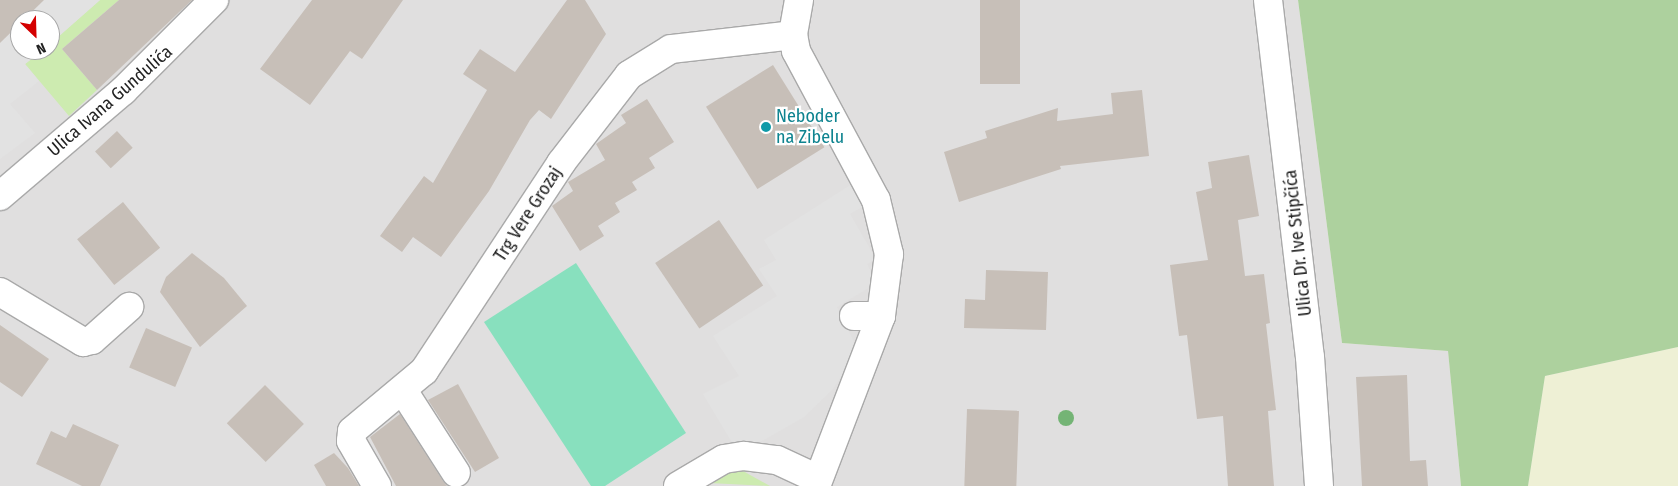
<!DOCTYPE html>
<meta charset="utf-8">
<style>
body{margin:0}
#map{position:relative;width:1678px;height:486px;overflow:hidden;background:#f2efe9;font-family:"Fira Sans Condensed",sans-serif}
div>[style]{position:absolute}
.residential>*{inset:0;background:#e0dfdf}
.farmland>*{inset:0;background:#eef0d5}
.grass>*{inset:0;background:#cdebb0}
.forest>*{inset:0;background:#add19e}
.pitch>*{inset:0;background:#88e0be}
.parking>*{inset:0;background:#e2e2e2}
.building>*{inset:0;background:#c7bfb8;transform-origin:0 0}
.roads{filter:drop-shadow(1px 0 #a9a9a9) drop-shadow(-1px 0 #a9a9a9) drop-shadow(0 1px #a9a9a9) drop-shadow(0 -1px #a9a9a9)}
.minor>*{height:28px;margin:-14px;padding:0 14px;transform-origin:14px;border-radius:14px;background:#fff}
.trees>*{width:16px;height:16px;margin:-8px;border-radius:50%;background:#74b475}
.dots>*{width:14px;height:14px;translate:-50% -50%;box-sizing:border-box;border:2px solid #fff;border-radius:50%}
span{translate:-50% -50%;white-space:nowrap;text-align:center;line-height:1.15;-webkit-text-stroke:4.5px #fff;paint-order:stroke}
.street-label{font-size:18px;color:#222}
.culture-label{font-size:18px;color:#0d838f}
.left{translate:0 -50%;text-align:left}
.north{position:absolute;left:10px;top:10px;width:50px;height:50px;box-sizing:border-box;background:#fff;border:1px solid #a7a7a7;border-radius:50%;rotate:156deg;font-size:14px;font-weight:700;line-height:20px;text-align:center;color:#222}
.north::after{content:'';display:block;margin:auto;width:18px;height:22px;background:#d40000;clip-path:polygon(50% 0,100% 100%,50% 72%,0 100%)}
</style>
<div id="map">
<div class="residential">
<div style="clip-path:polygon(evenodd,0 0,1298px 0,1342px 343px,1448px 351px,1461px 486px,0 486px,0 0,20px 20px,50px 20px,50px 50px,20px 50px,20px 20px)"></div>
</div>
<div class="farmland">
<div style="clip-path:polygon(1678px 347px,1678px 486px,1528px 486px,1545px 376px)"></div>
</div>
<div class="grass">
<div style="clip-path:polygon(100px 0,119px 0,62px 49px,97px 90px,69px 116px,25px 64px,43px 50px,50px 50px,50px 44px)"></div>
<div style="clip-path:polygon(743px 471px,770px 486px,709px 483px,730px 473px)"></div>
</div>
<div class="forest">
<div style="clip-path:polygon(1298px 0,1678px 0,1678px 347px,1545px 376px,1528px 486px,1461px 486px,1448px 351px,1342px 343px)"></div>
</div>
<div class="pitch">
<div style="clip-path:polygon(576px 263px,686px 433px,605px 486px,591px 486px,484px 322px)"></div>
</div>
<div class="parking">
<div style="clip-path:polygon(41px 0,100px 0,50px 44px,50px 20px,24px 20px)"></div>
<div style="clip-path:polygon(20px 24px,20px 50px,43px 50px,25px 64px,39px 81px,10px 104px,35px 133px,0 159px,0 42px)"></div>
<div style="clip-path:polygon(852px 184px,862px 207px,850px 214px,876px 259px,867px 264px,877px 283px,837px 307px,856px 346px,855px 355px,833px 389px,804px 417px,739px 454px,703px 394px,739px 376px,713px 336px,777px 296px,759px 269px,776px 260px,764px 240px)"></div>
</div>
<div class="building">
<div style="clip-path:polygon(0 0,44px 0,0 43px)"></div>
<div style="clip-path:polygon(119px 0,192px 0,97px 90px,62px 49px)"></div>
<div style="clip-path:polygon(312px 0,403px 0,362px 59px,350px 51px,310px 105px,260px 69px)"></div>
<div style="clip-path:polygon(567px 0,585px 0,606px 34px,551px 119px,539px 110px,530px 120px,489px 191px,441px 257px,413px 237px,402px 252px,380px 236px,424px 176px,433px 183px,487px 90px,463px 74px,480px 49px,515px 72px)"></div>
<div style="left:980px;top:0;width:40px;height:84px"></div>
<div style="left:773px;top:65px;width:97px;height:79px;rotate:58deg"></div>
<div style="clip-path:polygon(1142px 90px,1149px 156px,1060px 166px,1061px 169px,959px 202px,944px 152px,987px 138px,985px 131px,1058px 108px,1057px 121px,1113px 114px,1111px 93px)"></div>
<div style="clip-path:polygon(647px 99px,674px 142px,649px 158px,655px 168px,632px 182px,637px 190px,615px 203px,620px 212px,598px 226px,604px 236px,580px 251px,552px 206px,573px 191px,568px 182px,605px 160px,596px 144px,626px 123px,621px 115px)"></div>
<div style="left:117px;top:131px;width:23px;height:30px;rotate:47deg"></div>
<div style="clip-path:polygon(1249px 155px,1259px 216px,1238px 220px,1245px 276px,1264px 274px,1270px 323px,1266px 324px,1276px 410px,1268px 411px,1274px 486px,1228px 486px,1223px 416px,1197px 419px,1187px 335px,1179px 336px,1170px 265px,1208px 260px,1196px 192px,1212px 188px,1208px 162px)"></div>
<div style="left:123px;top:202px;width:59px;height:59px;rotate:51deg"></div>
<div style="left:719px;top:220px;width:79px;height:77px;rotate:56deg"></div>
<div style="clip-path:polygon(192px 253px,224px 278px,247px 306px,200px 347px,160px 292px,166px 277px)"></div>
<div style="clip-path:polygon(986px 270px,1048px 272px,1046px 330px,964px 328px,965px 299px,985px 300px)"></div>
<div style="clip-path:polygon(0 325px,49px 359px,22px 397px,0 382px)"></div>
<div style="left:146px;top:328px;width:50px;height:43px;rotate:23deg"></div>
<div style="clip-path:polygon(1407px 375px,1410px 461px,1426px 460px,1428px 486px,1362px 486px,1356px 377px)"></div>
<div style="clip-path:polygon(458px 384px,499px 458px,475px 472px,428px 400px)"></div>
<div style="left:265px;top:385px;width:55px;height:54px;rotate:45deg"></div>
<div style="left:967px;top:409px;width:52px;height:77px;rotate:2deg"></div>
<div style="clip-path:polygon(400px 414px,443px 481px,447px 486px,396px 486px,370px 437px)"></div>
<div style="clip-path:polygon(73px 424px,119px 445px,100px 486px,82px 486px,36px 464px,51px 431px,66px 438px)"></div>
<div style="clip-path:polygon(334px 453px,348px 468px,359px 486px,326px 486px,314px 465px)"></div>
</div>
<div class="roads">
<div class="minor">
<div style="left:799px;top:0;width:36px;rotate:100deg"></div>
<div style="left:793px;top:35px;width:16px;rotate:79deg"></div>
<div style="left:796px;top:51px;width:169px;rotate:61.8deg"></div>
<div style="left:876px;top:200px;width:56px;rotate:76.5deg"></div>
<div style="left:889px;top:254px;width:63px;rotate:97.4deg"></div>
<div style="left:881px;top:316px;width:182px;rotate:110.9deg"></div>
<div style="left:1268px;top:0;width:359px;rotate:83.3deg"></div>
<div style="left:1310px;top:357px;width:129px;rotate:86deg"></div>
<div style="left:0;top:196px;width:162px;rotate:-40.5deg"></div>
<div style="left:123px;top:91px;width:129px;rotate:-45deg"></div>
<div style="left:0;top:292px;width:97px;rotate:31.1deg"></div>
<div style="left:83px;top:342px;width:9px;rotate:-13deg"></div>
<div style="left:92px;top:340px;width:50px;rotate:-41.7deg"></div>
<div style="left:854px;top:316px;width:27px"></div>
<div style="left:404px;top:392px;width:96px;rotate:57.3deg"></div>
<div style="left:377px;top:486px;width:52px;rotate:-120deg"></div>
<div style="left:351px;top:441px;width:10px;rotate:-84deg"></div>
<div style="left:352px;top:431px;width:94px;rotate:-39.8deg"></div>
<div style="left:424px;top:371px;width:249px;rotate:-56.6deg"></div>
<div style="left:561px;top:163px;width:111px;rotate:-52.3deg"></div>
<div style="left:629px;top:75px;width:49px;rotate:-31.8deg"></div>
<div style="left:671px;top:49px;width:123px;rotate:-6.5deg"></div>
<div style="left:678px;top:486px;width:53px;rotate:-30.4deg"></div>
<div style="left:724px;top:459px;width:20px;rotate:-9deg"></div>
<div style="left:744px;top:456px;width:33px;rotate:7deg"></div>
<div style="left:777px;top:460px;width:45px;rotate:24.9deg"></div>
</div>
</div>
<div class="trees">
<div style="left:1066px;top:418px"></div>
</div>
<div class="dots">
<div style="left:766px;top:127px;background:#0f9aa8"></div>
</div>
<div class="street-label">
<span style="left:110px;top:101px;rotate:-41deg">Ulica Ivana Gundulića</span>
<span style="left:528px;top:214px;rotate:-57deg">Trg Vere Grozaj</span>
<span style="left:1298px;top:243px;rotate:-96deg">Ulica Dr. Ive Stipčića</span>
</div>
<div class="culture-label">
<span class="left" style="left:776px;top:127px">Neboder<br>na Zibelu</span>
</div>
<div class="north">N</div>
</div>
